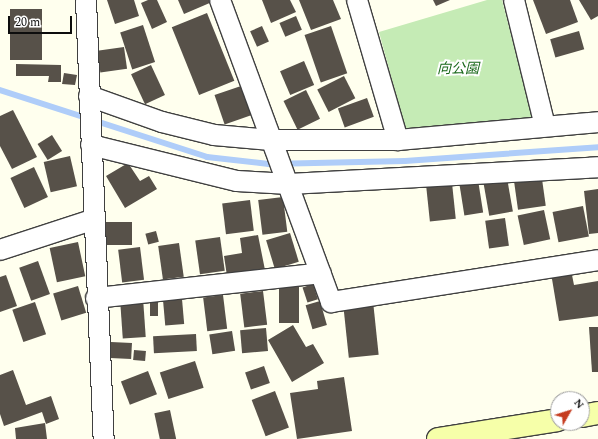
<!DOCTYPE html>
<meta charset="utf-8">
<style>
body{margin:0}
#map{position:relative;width:598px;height:439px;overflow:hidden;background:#ffe;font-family:Spectral,"Noto Sans JP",serif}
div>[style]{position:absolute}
.green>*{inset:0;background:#c5ebb5}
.stream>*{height:6px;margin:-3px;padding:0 3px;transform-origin:3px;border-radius:3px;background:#afcdf9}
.building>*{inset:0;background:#575149;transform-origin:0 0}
.roads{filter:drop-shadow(1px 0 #404040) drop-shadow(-1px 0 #404040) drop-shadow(0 1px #404040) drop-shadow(0 -1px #404040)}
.street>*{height:20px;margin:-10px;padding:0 10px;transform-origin:10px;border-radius:10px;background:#fff}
.secondary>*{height:22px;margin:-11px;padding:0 11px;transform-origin:11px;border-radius:11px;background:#f6ffa9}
span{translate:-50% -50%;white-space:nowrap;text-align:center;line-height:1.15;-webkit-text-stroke:4px #fff;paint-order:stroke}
.park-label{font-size:14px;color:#1a681b;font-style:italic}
.north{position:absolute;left:550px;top:391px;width:40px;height:40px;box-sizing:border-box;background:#fff;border:1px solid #9e9e9e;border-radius:50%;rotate:51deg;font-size:11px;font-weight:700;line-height:16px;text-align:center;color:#0d0d0d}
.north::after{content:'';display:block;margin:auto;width:14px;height:18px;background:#c53b1e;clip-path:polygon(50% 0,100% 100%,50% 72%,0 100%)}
.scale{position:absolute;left:8px;top:16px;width:64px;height:18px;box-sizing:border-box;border:2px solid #0d0d0d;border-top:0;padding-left:5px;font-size:12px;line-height:14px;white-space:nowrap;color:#0d0d0d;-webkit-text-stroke:3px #fff;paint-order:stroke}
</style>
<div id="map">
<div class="green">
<div style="clip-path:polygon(487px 0,502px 0,533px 119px,406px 132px,379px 32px)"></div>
</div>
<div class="stream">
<div style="left:0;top:90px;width:218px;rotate:17.9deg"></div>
<div style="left:207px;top:157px;width:62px;rotate:6.4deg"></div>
<div style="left:269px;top:164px;width:136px;rotate:-1.3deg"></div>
<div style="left:405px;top:161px;width:194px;rotate:-4.1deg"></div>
</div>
<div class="building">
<div style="clip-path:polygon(107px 0,134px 0,139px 16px,115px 24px)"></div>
<div style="clip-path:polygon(148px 0,157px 0,167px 22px,152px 29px,141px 3px)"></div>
<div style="clip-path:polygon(178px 0,212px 0,212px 2px,184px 14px)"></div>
<div style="clip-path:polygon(262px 0,290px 0,296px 12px,271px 23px)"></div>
<div style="clip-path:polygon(299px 0,333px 0,341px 19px,311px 30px)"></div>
<div style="clip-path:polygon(433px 0,450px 0,436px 6px)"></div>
<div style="clip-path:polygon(533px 0,570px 0,578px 22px,546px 34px)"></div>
<div style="clip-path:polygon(579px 0,598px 0,598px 16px,591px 20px)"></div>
<div style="left:10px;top:9px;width:32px;height:51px"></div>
<div style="left:207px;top:13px;width:73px;height:38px;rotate:68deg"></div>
<div style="left:296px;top:16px;width:15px;height:18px;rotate:67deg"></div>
<div style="left:143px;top:25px;width:39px;height:24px;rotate:72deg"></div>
<div style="left:262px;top:26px;width:17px;height:13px;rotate:66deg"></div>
<div style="left:331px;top:26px;width:50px;height:28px;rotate:71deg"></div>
<div style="left:579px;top:31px;width:19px;height:30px;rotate:74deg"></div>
<div style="left:124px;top:47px;width:22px;height:27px;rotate:82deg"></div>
<div style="left:304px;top:61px;width:26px;height:26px;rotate:67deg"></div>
<div style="clip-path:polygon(16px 64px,61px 65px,61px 82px,48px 82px,49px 76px,16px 76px)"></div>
<div style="left:151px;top:65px;width:33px;height:22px;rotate:65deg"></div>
<div style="clip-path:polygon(64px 73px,77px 75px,75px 85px,62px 84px)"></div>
<div style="left:344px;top:76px;width:25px;height:30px;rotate:63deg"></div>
<div style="left:241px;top:86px;width:31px;height:28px;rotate:71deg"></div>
<div style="left:306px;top:90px;width:32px;height:25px;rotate:64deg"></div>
<div style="left:367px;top:98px;width:20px;height:31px;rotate:70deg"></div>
<div style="clip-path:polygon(13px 110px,37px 157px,12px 169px,0 146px,0 116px)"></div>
<div style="left:52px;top:135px;width:19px;height:17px;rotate:58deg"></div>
<div style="left:70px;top:156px;width:31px;height:27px;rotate:77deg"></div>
<div style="clip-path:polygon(128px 163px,140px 181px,149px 176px,157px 189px,125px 208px,106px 176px)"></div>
<div style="left:34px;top:167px;width:33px;height:26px;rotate:65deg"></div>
<div style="left:507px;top:178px;width:34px;height:24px;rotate:80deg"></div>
<div style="left:542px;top:179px;width:27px;height:28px;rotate:82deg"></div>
<div style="left:478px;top:180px;width:33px;height:19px;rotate:81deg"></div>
<div style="left:452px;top:183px;width:36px;height:26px;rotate:84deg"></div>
<div style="clip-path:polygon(598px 189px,598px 233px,589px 234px,584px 191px)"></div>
<div style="left:283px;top:197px;width:35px;height:25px;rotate:83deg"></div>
<div style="left:250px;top:200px;width:31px;height:28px;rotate:83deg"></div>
<div style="left:583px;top:206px;width:31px;height:31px;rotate:79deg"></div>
<div style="left:544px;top:210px;width:30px;height:27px;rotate:78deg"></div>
<div style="left:505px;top:218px;width:28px;height:20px;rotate:82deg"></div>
<div style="left:106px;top:222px;width:26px;height:23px"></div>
<div style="left:156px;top:231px;width:11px;height:11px;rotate:75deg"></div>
<div style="left:290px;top:233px;width:30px;height:25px;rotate:73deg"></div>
<div style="clip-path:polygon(258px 235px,265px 270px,227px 276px,224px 256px,242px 253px,240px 238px)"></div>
<div style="left:220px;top:237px;width:34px;height:25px;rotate:82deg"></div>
<div style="left:78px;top:242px;width:35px;height:29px;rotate:78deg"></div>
<div style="left:179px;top:243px;width:34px;height:21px;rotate:82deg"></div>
<div style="left:140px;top:247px;width:33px;height:22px;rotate:83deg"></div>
<div style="left:38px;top:261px;width:35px;height:20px;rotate:70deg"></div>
<div style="clip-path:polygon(571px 270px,574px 285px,598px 281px,598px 316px,559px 321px,551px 273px)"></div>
<div style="clip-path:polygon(6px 275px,17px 306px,0 312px,0 277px)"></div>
<div style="left:313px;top:284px;width:16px;height:11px;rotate:72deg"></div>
<div style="left:78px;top:286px;width:28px;height:26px;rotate:73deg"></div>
<div style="left:279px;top:287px;width:20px;height:36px"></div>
<div style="left:263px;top:291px;width:34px;height:23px;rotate:83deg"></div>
<div style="left:223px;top:295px;width:34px;height:20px;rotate:83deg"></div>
<div style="left:143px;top:298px;width:39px;height:23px;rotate:86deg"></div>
<div style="left:150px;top:298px;width:8px;height:18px"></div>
<div style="left:182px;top:299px;width:25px;height:19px;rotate:85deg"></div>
<div style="left:320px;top:301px;width:25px;height:15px;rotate:74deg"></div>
<div style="left:373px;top:301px;width:54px;height:30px;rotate:84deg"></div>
<div style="left:35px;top:302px;width:34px;height:24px;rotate:71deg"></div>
<div style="clip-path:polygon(293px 325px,306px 347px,313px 344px,324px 363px,292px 382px,268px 340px)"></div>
<div style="clip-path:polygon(589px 327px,598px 327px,598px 372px,592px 372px)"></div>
<div style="left:266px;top:328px;width:23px;height:26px;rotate:85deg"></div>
<div style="left:232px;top:331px;width:20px;height:23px;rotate:81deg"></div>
<div style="left:196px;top:334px;width:17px;height:43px;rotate:87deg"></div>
<div style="left:111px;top:342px;width:21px;height:16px;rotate:3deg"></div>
<div style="left:134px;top:350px;width:12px;height:10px;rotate:5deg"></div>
<div style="left:195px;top:361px;width:28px;height:37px;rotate:72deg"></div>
<div style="left:264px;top:366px;width:18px;height:20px;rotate:71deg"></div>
<div style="clip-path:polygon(13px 370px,26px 405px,51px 396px,59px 419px,46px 424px,42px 412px,4px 426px,0 414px,0 375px)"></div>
<div style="left:148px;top:371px;width:25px;height:29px;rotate:69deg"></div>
<div style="clip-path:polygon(344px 377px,352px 431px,297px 439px,290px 393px,318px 389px,317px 381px)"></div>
<div style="left:275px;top:391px;width:39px;height:25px;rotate:69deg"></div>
<div style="left:170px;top:410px;width:30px;height:16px;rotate:78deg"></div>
<div style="clip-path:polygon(45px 423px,47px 439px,16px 439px,15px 428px)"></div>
</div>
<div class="roads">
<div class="street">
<div style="left:86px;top:0;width:439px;rotate:87.7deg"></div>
<div style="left:220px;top:0;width:322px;rotate:69.8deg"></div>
<div style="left:331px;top:302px;width:270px;rotate:-8.9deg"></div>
<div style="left:357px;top:0;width:146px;rotate:73.7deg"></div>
<div style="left:514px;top:0;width:130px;rotate:76.2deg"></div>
<div style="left:89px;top:96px;width:77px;rotate:19.6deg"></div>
<div style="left:162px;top:122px;width:54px;rotate:14deg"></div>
<div style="left:214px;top:135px;width:57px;rotate:5deg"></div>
<div style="left:271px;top:140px;width:127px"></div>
<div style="left:398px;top:140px;width:201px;rotate:-5.1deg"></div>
<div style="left:91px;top:145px;width:150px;rotate:13.9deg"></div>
<div style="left:237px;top:181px;width:52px;rotate:3.3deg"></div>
<div style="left:289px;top:184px;width:309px;rotate:-3.1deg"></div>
<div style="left:0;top:250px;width:97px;rotate:-18.1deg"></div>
<div style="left:96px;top:298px;width:226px;rotate:-6.3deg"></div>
</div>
<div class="secondary">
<div style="left:582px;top:416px;width:16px;rotate:-11deg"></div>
<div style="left:438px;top:439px;width:121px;rotate:-9deg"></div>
</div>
</div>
<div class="park-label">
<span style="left:458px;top:69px">向公園</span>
</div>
<div class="north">N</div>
<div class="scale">20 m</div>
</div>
